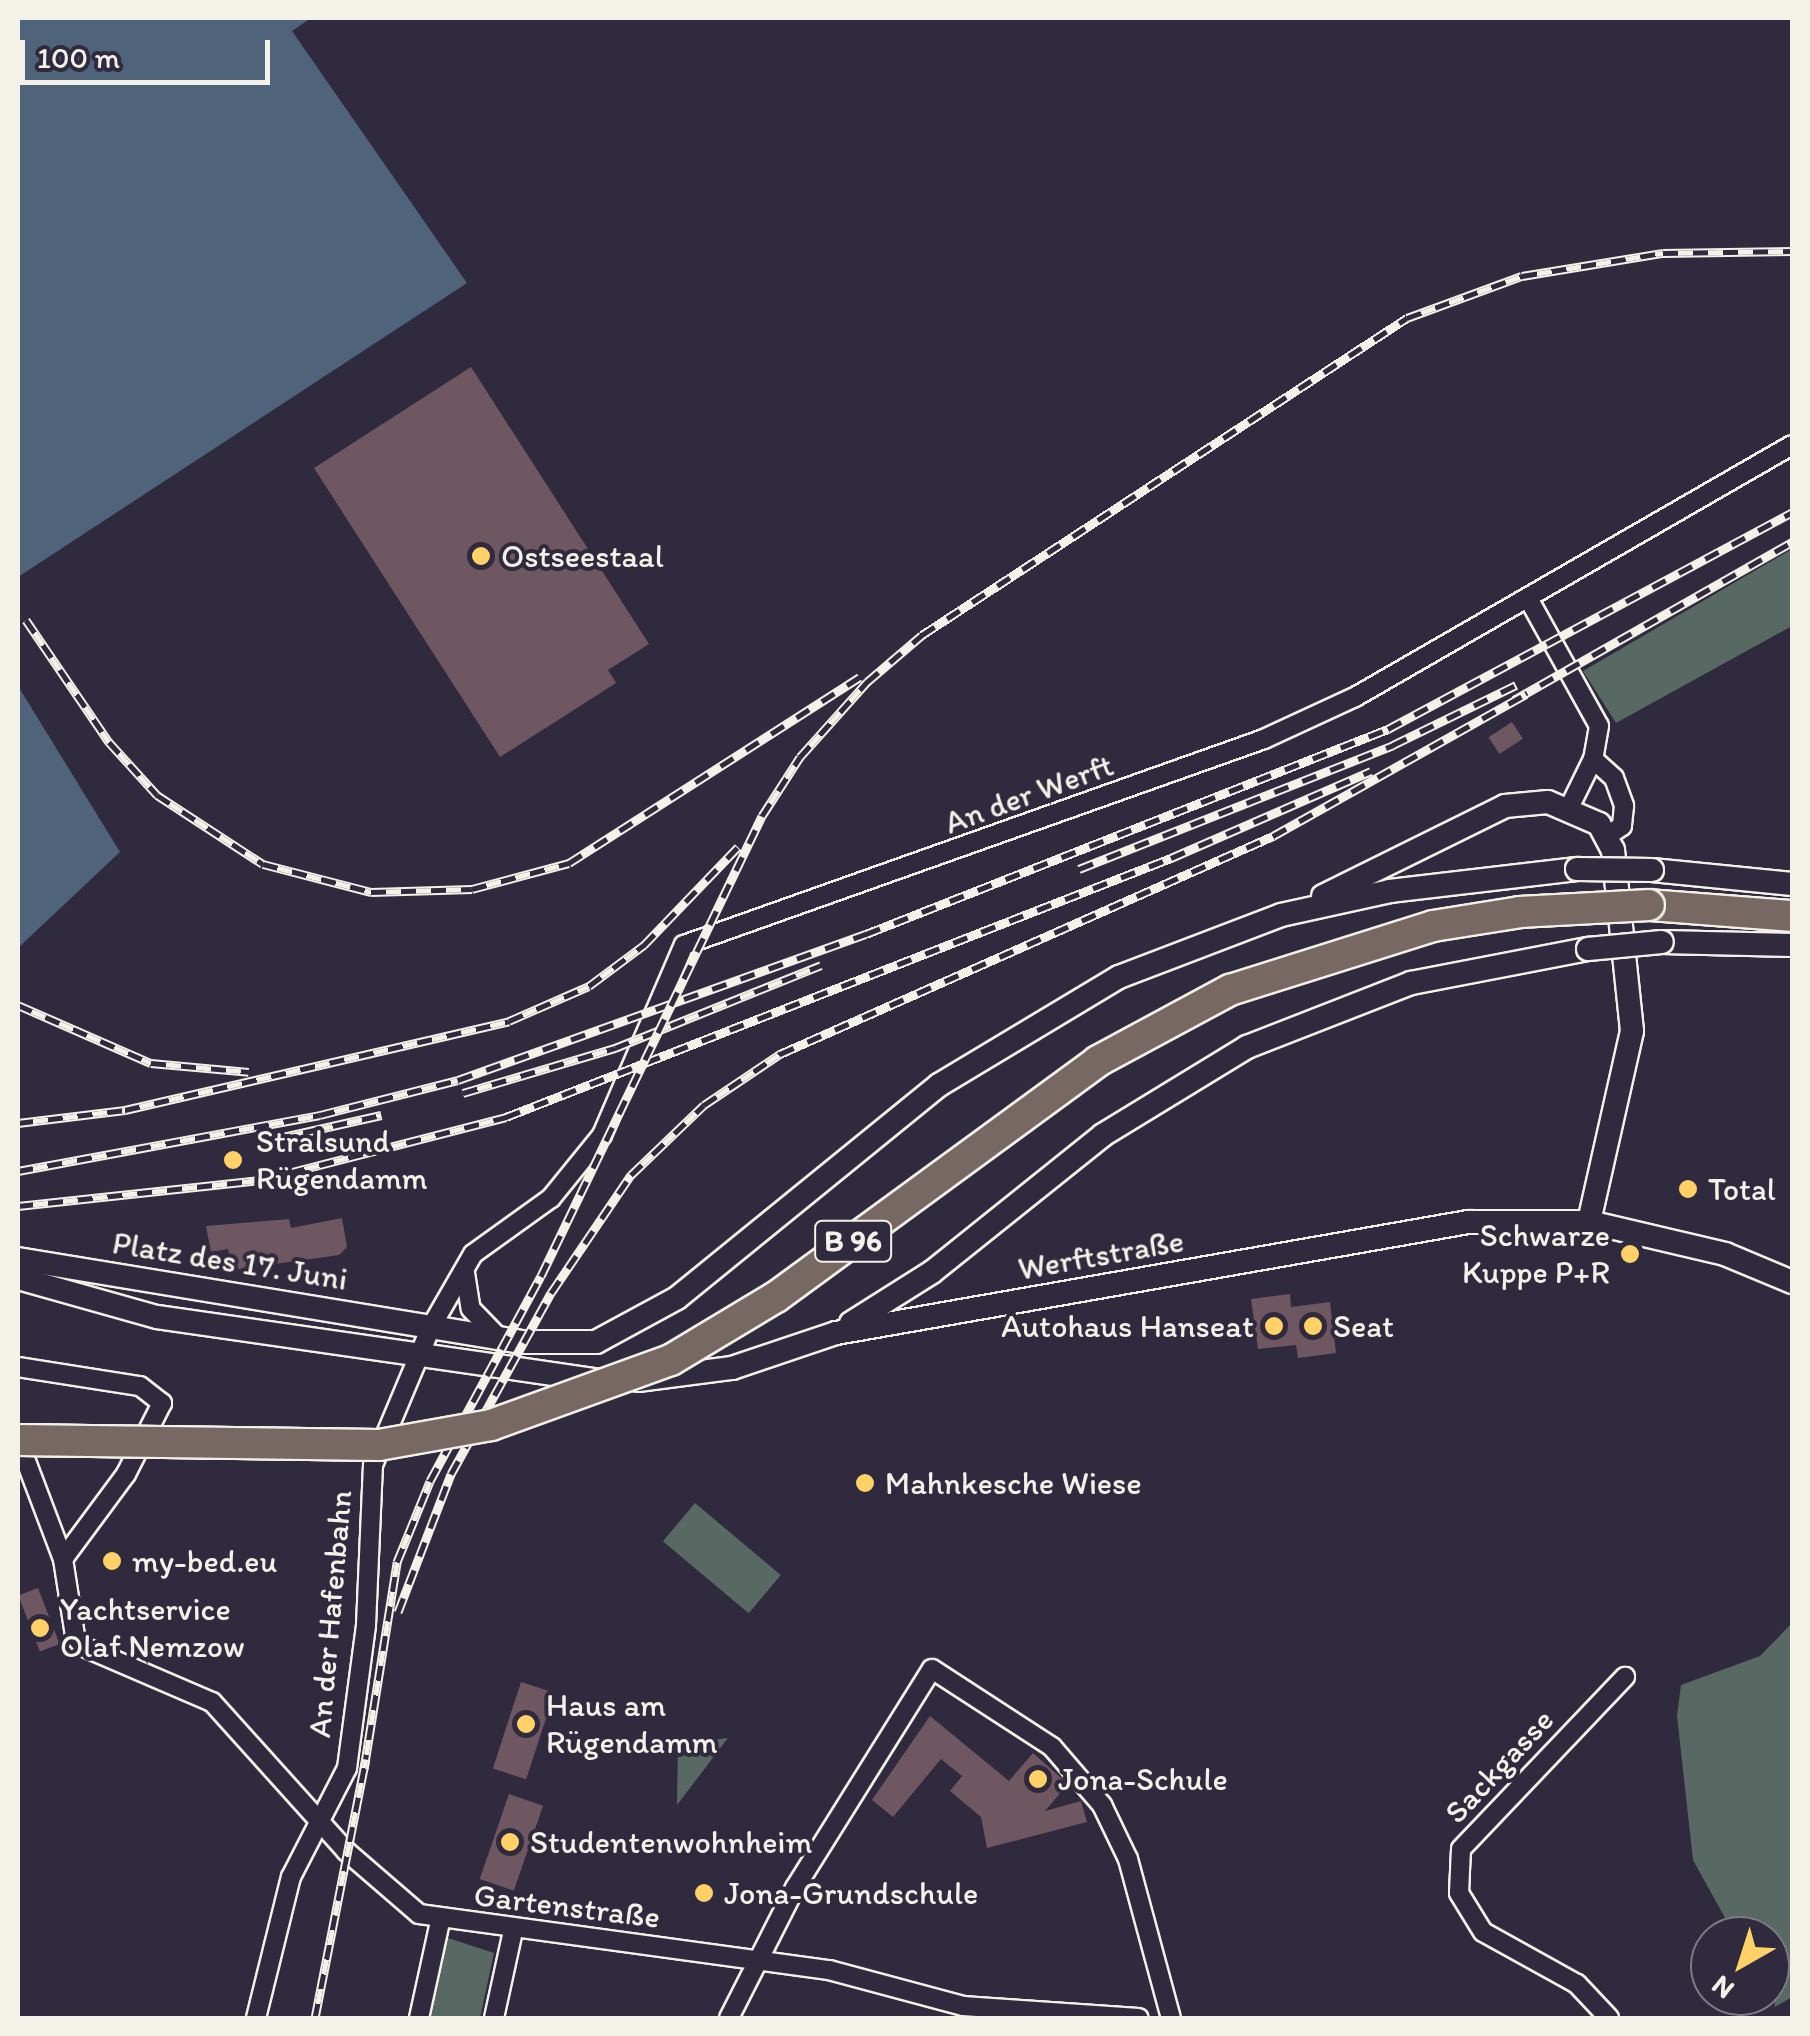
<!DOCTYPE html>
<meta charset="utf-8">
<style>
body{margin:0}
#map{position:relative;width:1810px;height:2036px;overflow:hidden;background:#2f2a3d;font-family:Itim,sans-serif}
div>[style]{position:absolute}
.green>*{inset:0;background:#576962;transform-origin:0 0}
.water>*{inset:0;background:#4f637a}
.building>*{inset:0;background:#6f5762;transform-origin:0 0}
.roads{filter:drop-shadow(2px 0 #f4f1e8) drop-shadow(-2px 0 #f4f1e8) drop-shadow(0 2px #f4f1e8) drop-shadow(0 -2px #f4f1e8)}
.street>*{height:18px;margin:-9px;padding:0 9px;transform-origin:9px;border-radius:9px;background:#2f2a3d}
.secondary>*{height:22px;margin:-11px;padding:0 11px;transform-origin:11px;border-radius:11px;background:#2f2a3d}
.highway>*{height:30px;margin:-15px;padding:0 15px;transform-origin:15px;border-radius:15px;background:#776864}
.rail>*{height:9px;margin-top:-4.5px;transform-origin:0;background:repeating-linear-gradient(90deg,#2f2a3d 0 15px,#f4f1e8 0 30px);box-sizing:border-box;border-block:2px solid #f4f1e8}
.bridges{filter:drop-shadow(2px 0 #f4f1e8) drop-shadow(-2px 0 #f4f1e8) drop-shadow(0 2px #f4f1e8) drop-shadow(0 -2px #f4f1e8)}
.secondary-bridge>*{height:22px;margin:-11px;padding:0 11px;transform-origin:11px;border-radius:11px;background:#2f2a3d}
.highway-bridge>*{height:30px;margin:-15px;padding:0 15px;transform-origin:15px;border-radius:15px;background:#776864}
.dots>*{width:28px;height:28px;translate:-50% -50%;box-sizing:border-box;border:5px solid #2f2a3d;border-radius:50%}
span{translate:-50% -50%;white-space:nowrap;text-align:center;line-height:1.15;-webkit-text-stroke:8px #2f2a3d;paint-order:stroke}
.shield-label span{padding:2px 8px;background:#2f2a3d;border:2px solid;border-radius:8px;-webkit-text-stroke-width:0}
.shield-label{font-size:30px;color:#f4f1e8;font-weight:700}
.poi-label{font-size:32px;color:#f4f1e8}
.left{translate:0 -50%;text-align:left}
.right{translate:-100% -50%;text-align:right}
.street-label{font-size:32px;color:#f4f1e8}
.frame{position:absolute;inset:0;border:20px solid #f4f1e8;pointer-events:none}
.north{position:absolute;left:1690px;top:1916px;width:100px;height:100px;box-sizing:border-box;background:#2f2a3d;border:2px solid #7e7a81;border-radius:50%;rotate:219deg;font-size:28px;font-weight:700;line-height:40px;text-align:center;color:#f4f1e8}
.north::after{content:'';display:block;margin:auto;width:35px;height:45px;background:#ffd166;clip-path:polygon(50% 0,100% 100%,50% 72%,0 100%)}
.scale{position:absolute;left:20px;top:40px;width:250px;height:45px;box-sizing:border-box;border:5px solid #f4f1e8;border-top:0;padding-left:12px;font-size:30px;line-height:35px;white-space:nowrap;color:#f4f1e8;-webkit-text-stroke:8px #2f2a3d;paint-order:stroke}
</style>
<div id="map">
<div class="green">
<div style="clip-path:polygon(1792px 549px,1792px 626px,1616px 723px,1583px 671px)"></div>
<div style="left:695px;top:1503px;width:112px;height:50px;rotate:40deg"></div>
<div style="clip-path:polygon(1792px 1623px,1792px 1997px,1775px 2007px,1770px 1936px,1735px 1936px,1693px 1860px,1677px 1716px,1681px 1685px,1760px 1656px)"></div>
<div style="clip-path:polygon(728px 1738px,677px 1805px,678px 1744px)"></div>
<div style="clip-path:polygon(445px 1937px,494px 1953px,480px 2018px,423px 2018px)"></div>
</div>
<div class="water">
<div style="clip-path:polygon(18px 18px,311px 18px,292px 31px,467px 283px,18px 577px)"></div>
<div style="clip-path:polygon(18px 686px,120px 852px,18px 948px)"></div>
</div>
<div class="building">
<div style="clip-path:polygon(471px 367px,649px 644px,608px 670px,616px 683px,500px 757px,314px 468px)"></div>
<div style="left:1512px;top:722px;width:20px;height:28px;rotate:57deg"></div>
<div style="clip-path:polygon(342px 1218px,347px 1247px,339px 1255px,232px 1270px,228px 1249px,211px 1252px,206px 1226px,289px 1219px,291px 1228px)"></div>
<div style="clip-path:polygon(1290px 1294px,1291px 1307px,1330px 1302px,1336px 1353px,1298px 1358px,1296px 1345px,1258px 1349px,1251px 1299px)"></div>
<div style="left:38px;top:1588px;width:60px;height:21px;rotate:69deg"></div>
<div style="left:521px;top:1682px;width:35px;height:91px;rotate:18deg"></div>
<div style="clip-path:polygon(930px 1716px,1009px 1781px,1033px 1753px,1068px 1784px,1045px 1811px,1081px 1801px,1087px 1822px,987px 1848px,981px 1817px,950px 1791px,962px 1776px,941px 1759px,893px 1817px,872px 1800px)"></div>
<div style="left:509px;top:1794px;width:36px;height:90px;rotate:19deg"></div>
</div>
<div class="roads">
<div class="street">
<div style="left:1528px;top:598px;width:146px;rotate:61deg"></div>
<div style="left:1599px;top:726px;width:34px;rotate:100deg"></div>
<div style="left:1593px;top:759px;width:55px;rotate:116.1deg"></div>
<div style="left:1593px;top:759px;width:28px;rotate:42deg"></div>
<div style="left:1614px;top:778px;width:30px;rotate:70deg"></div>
<div style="left:1624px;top:806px;width:20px;rotate:96deg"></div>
<div style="left:1622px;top:826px;width:18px;rotate:146deg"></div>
<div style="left:465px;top:1273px;width:36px;rotate:81deg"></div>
<div style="left:471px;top:1309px;width:40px;rotate:46deg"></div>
<div style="left:18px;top:1367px;width:123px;rotate:8.9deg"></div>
<div style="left:140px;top:1386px;width:28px;rotate:38deg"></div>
<div style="left:162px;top:1403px;width:80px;rotate:116.9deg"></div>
<div style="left:126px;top:1474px;width:106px;rotate:126.5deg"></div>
<div style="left:18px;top:1440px;width:127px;rotate:69.3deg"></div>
<div style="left:63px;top:1559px;width:78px;rotate:81.1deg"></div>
<div style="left:75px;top:1636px;width:14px;rotate:51deg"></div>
<div style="left:84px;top:1647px;width:139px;rotate:23.3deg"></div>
<div style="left:212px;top:1702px;width:200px;rotate:48deg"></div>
<div style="left:346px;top:1851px;width:96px;rotate:40.8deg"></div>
<div style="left:419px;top:1914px;width:414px;rotate:7.8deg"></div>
<div style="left:829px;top:1970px;width:139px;rotate:15deg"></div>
<div style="left:963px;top:2006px;width:176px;rotate:3.9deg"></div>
<div style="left:256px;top:2018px;width:145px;rotate:-76.1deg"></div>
<div style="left:291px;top:1877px;width:123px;rotate:-62.8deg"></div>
<div style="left:347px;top:1768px;width:144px;rotate:-82.4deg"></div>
<div style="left:366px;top:1625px;width:160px;rotate:-87.5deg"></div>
<div style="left:373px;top:1465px;width:150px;rotate:-67.2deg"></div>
<div style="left:431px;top:1327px;width:84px;rotate:-60.1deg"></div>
<div style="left:473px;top:1254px;width:96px;rotate:-35.7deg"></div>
<div style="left:551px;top:1198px;width:81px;rotate:-51deg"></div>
<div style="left:602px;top:1135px;width:207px;rotate:-66.7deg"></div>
<div style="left:684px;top:945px;width:615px;rotate:-19.55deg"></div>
<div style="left:1264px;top:739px;width:100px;rotate:-24.8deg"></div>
<div style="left:1355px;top:697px;width:504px;rotate:-29.97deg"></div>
<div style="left:419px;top:2018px;width:98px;rotate:-77.7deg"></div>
<div style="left:494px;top:2018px;width:89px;rotate:-77.7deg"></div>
<div style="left:729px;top:2018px;width:146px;rotate:-63.1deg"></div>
<div style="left:795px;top:1888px;width:258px;rotate:-58deg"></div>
<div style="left:932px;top:1669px;width:143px;rotate:33deg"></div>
<div style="left:1052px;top:1747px;width:77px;rotate:49.2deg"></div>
<div style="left:1102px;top:1805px;width:60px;rotate:64.3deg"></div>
<div style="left:1128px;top:1859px;width:165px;rotate:74.9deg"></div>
<div style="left:1609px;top:2018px;width:47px;rotate:-133.3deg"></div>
<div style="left:1577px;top:1984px;width:107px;rotate:-151deg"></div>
<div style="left:1483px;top:1932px;width:46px;rotate:-121.6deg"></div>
<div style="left:1459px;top:1893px;width:44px;rotate:-87.4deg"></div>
<div style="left:1461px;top:1849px;width:238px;rotate:-46.4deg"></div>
</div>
<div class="secondary">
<div style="left:1652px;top:870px;width:141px;rotate:5.7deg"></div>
<div style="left:1323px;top:896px;width:203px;rotate:-26.3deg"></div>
<div style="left:1505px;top:806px;width:43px;rotate:-5.3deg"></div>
<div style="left:1548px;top:802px;width:56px;rotate:23.3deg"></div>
<div style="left:1599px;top:824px;width:30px;rotate:62deg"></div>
<div style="left:1613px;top:850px;width:182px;rotate:84deg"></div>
<div style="left:1632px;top:1031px;width:196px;rotate:102.7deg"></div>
<div style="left:1662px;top:942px;width:130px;rotate:1.3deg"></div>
<div style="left:18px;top:1259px;width:511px;rotate:9.35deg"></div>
<div style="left:522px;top:1342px;width:74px"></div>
<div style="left:596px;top:1342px;width:92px;rotate:-28.5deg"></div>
<div style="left:677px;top:1298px;width:338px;rotate:-39.1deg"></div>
<div style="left:939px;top:1085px;width:210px;rotate:-31deg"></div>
<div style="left:1119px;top:977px;width:173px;rotate:-20.9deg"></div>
<div style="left:1281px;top:915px;width:112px;rotate:-12.4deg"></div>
<div style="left:1390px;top:891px;width:188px;rotate:-6.7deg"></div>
<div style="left:18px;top:1278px;width:144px;rotate:15.7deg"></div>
<div style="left:157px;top:1317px;width:449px;rotate:8.2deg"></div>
<div style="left:851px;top:1323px;width:96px;rotate:-32.2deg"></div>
<div style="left:932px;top:1272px;width:219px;rotate:-38.7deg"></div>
<div style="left:1103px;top:1135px;width:169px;rotate:-31.4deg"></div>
<div style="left:1247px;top:1047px;width:176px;rotate:-21.3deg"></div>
<div style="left:1411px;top:983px;width:180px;rotate:-10.9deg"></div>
<div style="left:638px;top:1380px;width:95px;rotate:-7.3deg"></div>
<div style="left:732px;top:1368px;width:110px;rotate:-18.6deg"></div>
<div style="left:836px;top:1333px;width:642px;rotate:-9.96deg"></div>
<div style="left:1468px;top:1222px;width:121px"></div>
<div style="left:1589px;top:1222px;width:140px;rotate:13.2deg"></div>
<div style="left:1725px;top:1254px;width:73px;rotate:22.7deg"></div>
</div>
<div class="highway">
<div style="left:1649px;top:905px;width:143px;rotate:4.4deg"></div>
</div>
</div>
<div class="rail">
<div style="left:26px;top:620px;width:148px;rotate:55.8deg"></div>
<div style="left:109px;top:742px;width:72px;rotate:47.8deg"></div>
<div style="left:157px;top:795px;width:126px;rotate:33.1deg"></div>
<div style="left:263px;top:864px;width:112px;rotate:14.5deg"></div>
<div style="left:371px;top:892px;width:101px;rotate:-1.7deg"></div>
<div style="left:472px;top:889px;width:100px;rotate:-15deg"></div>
<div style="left:569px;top:863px;width:345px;rotate:-32.6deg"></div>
<div style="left:1514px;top:700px;width:320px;rotate:-29.6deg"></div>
<div style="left:1079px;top:869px;width:338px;rotate:-21.5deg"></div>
<div style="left:1393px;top:745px;width:137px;rotate:-26deg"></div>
<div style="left:18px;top:1005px;width:145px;rotate:23.6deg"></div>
<div style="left:151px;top:1063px;width:98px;rotate:5.2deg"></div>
<div style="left:463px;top:1093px;width:159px;rotate:-16.5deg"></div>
<div style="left:615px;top:1048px;width:222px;rotate:-21.9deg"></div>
<div style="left:18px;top:1123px;width:108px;rotate:-6.9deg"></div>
<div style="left:125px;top:1110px;width:394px;rotate:-13deg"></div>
<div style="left:509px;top:1021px;width:87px;rotate:-23.6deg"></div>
<div style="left:589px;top:986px;width:69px;rotate:-36.7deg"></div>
<div style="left:644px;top:945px;width:136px;rotate:-46.2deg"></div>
<div style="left:274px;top:1139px;width:110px;rotate:-12.6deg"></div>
<div style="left:18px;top:1171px;width:307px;rotate:-10.5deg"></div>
<div style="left:320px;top:1115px;width:142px;rotate:-14.2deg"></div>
<div style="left:458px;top:1080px;width:433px;rotate:-19.7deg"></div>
<div style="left:866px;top:934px;width:561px;rotate:-21.44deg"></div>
<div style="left:1388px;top:729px;width:459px;rotate:-28.2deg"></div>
<div style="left:18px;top:1206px;width:244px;rotate:-6.1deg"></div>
<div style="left:261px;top:1180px;width:253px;rotate:-14.4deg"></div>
<div style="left:506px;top:1117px;width:714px;rotate:-21.28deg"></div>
<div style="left:1171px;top:858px;width:218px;rotate:-23.5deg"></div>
<div style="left:398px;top:1612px;width:148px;rotate:-69deg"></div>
<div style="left:451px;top:1474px;width:207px;rotate:-61.1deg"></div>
<div style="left:551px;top:1293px;width:143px;rotate:-55.9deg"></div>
<div style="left:631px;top:1175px;width:101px;rotate:-43.8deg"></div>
<div style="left:704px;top:1105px;width:92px;rotate:-33.9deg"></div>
<div style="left:780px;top:1054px;width:539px;rotate:-23.85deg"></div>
<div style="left:1273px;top:836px;width:290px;rotate:-29.3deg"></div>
<div style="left:364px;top:1769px;width:210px;rotate:-80.9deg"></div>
<div style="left:397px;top:1562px;width:87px;rotate:-67.8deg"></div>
<div style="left:430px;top:1481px;width:233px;rotate:-61.6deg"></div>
<div style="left:541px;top:1276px;width:510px;rotate:-64.34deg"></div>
<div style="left:762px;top:816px;width:70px;rotate:-57.2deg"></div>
<div style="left:800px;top:757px;width:101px;rotate:-48.2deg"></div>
<div style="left:867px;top:682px;width:72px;rotate:-40.5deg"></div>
<div style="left:922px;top:635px;width:579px;rotate:-33.17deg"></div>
<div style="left:1407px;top:318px;width:122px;rotate:-20.1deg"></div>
<div style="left:1522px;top:276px;width:143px;rotate:-9.3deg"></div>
<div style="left:1663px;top:253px;width:129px;rotate:-0.9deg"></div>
<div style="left:315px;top:2018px;width:264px;rotate:-78.9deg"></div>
</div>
<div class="bridges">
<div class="secondary-bridge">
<div style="left:1577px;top:869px;width:75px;rotate:0.8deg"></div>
<div style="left:1588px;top:949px;width:74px;rotate:-5.4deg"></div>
</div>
<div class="highway-bridge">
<div style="left:18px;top:1440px;width:361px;rotate:0.8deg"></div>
<div style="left:379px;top:1445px;width:114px;rotate:-10.1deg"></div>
<div style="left:491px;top:1425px;width:191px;rotate:-19.9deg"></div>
<div style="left:671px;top:1360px;width:122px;rotate:-31deg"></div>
<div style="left:776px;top:1297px;width:399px;rotate:-36.2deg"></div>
<div style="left:1098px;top:1061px;width:150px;rotate:-28.3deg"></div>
<div style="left:1230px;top:990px;width:213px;rotate:-17.5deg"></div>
<div style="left:1433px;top:926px;width:88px;rotate:-9.1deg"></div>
<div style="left:1520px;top:912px;width:129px;rotate:-3.1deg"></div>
</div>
</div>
<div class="dots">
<div style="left:481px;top:556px;background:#ffd166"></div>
<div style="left:233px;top:1160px;background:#ffd166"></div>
<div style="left:1688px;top:1189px;background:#ffd166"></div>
<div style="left:1630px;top:1254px;background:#ffd166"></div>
<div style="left:1274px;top:1326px;background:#ffd166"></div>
<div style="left:1313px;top:1326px;background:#ffd166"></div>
<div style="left:865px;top:1483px;background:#ffd166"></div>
<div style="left:112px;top:1561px;background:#ffd166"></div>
<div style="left:40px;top:1628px;background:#ffd166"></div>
<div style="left:526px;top:1724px;background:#ffd166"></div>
<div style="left:1038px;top:1779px;background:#ffd166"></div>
<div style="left:510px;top:1842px;background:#ffd166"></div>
<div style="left:704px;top:1893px;background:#ffd166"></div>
</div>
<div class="shield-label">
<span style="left:853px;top:1241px">B 96</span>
</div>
<div class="poi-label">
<span class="left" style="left:501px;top:556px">Ostseestaal</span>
<span class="left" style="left:256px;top:1160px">Stralsund<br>Rügendamm</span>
<span class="left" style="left:1708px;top:1189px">Total</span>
<span class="right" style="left:1610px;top:1254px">Schwarze<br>Kuppe P+R</span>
<span class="right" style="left:1254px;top:1326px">Autohaus Hanseat</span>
<span class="left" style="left:1333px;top:1326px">Seat</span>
<span class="left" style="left:885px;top:1483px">Mahnkesche Wiese</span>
<span class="left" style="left:132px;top:1561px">my-bed.eu</span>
<span class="left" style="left:60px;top:1628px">Yachtservice<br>Olaf Nemzow</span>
<span class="left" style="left:546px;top:1724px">Haus am<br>Rügendamm</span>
<span class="left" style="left:1058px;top:1779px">Jona-Schule</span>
<span class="left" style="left:530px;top:1842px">Studentenwohnheim</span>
<span class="left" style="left:724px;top:1893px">Jona-Grundschule</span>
</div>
<div class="street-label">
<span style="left:1029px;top:794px;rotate:-20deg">An der Werft</span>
<span style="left:1101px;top:1255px;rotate:-10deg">Werftstraße</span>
<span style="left:230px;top:1261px;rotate:9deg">Platz des 17. Juni</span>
<span style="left:330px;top:1614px;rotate:-85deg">An der Hafenbahn</span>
<span style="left:1499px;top:1766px;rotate:-47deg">Sackgasse</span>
<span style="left:567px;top:1906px;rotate:7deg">Gartenstraße</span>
</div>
<div class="frame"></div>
<div class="north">N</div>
<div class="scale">100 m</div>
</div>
